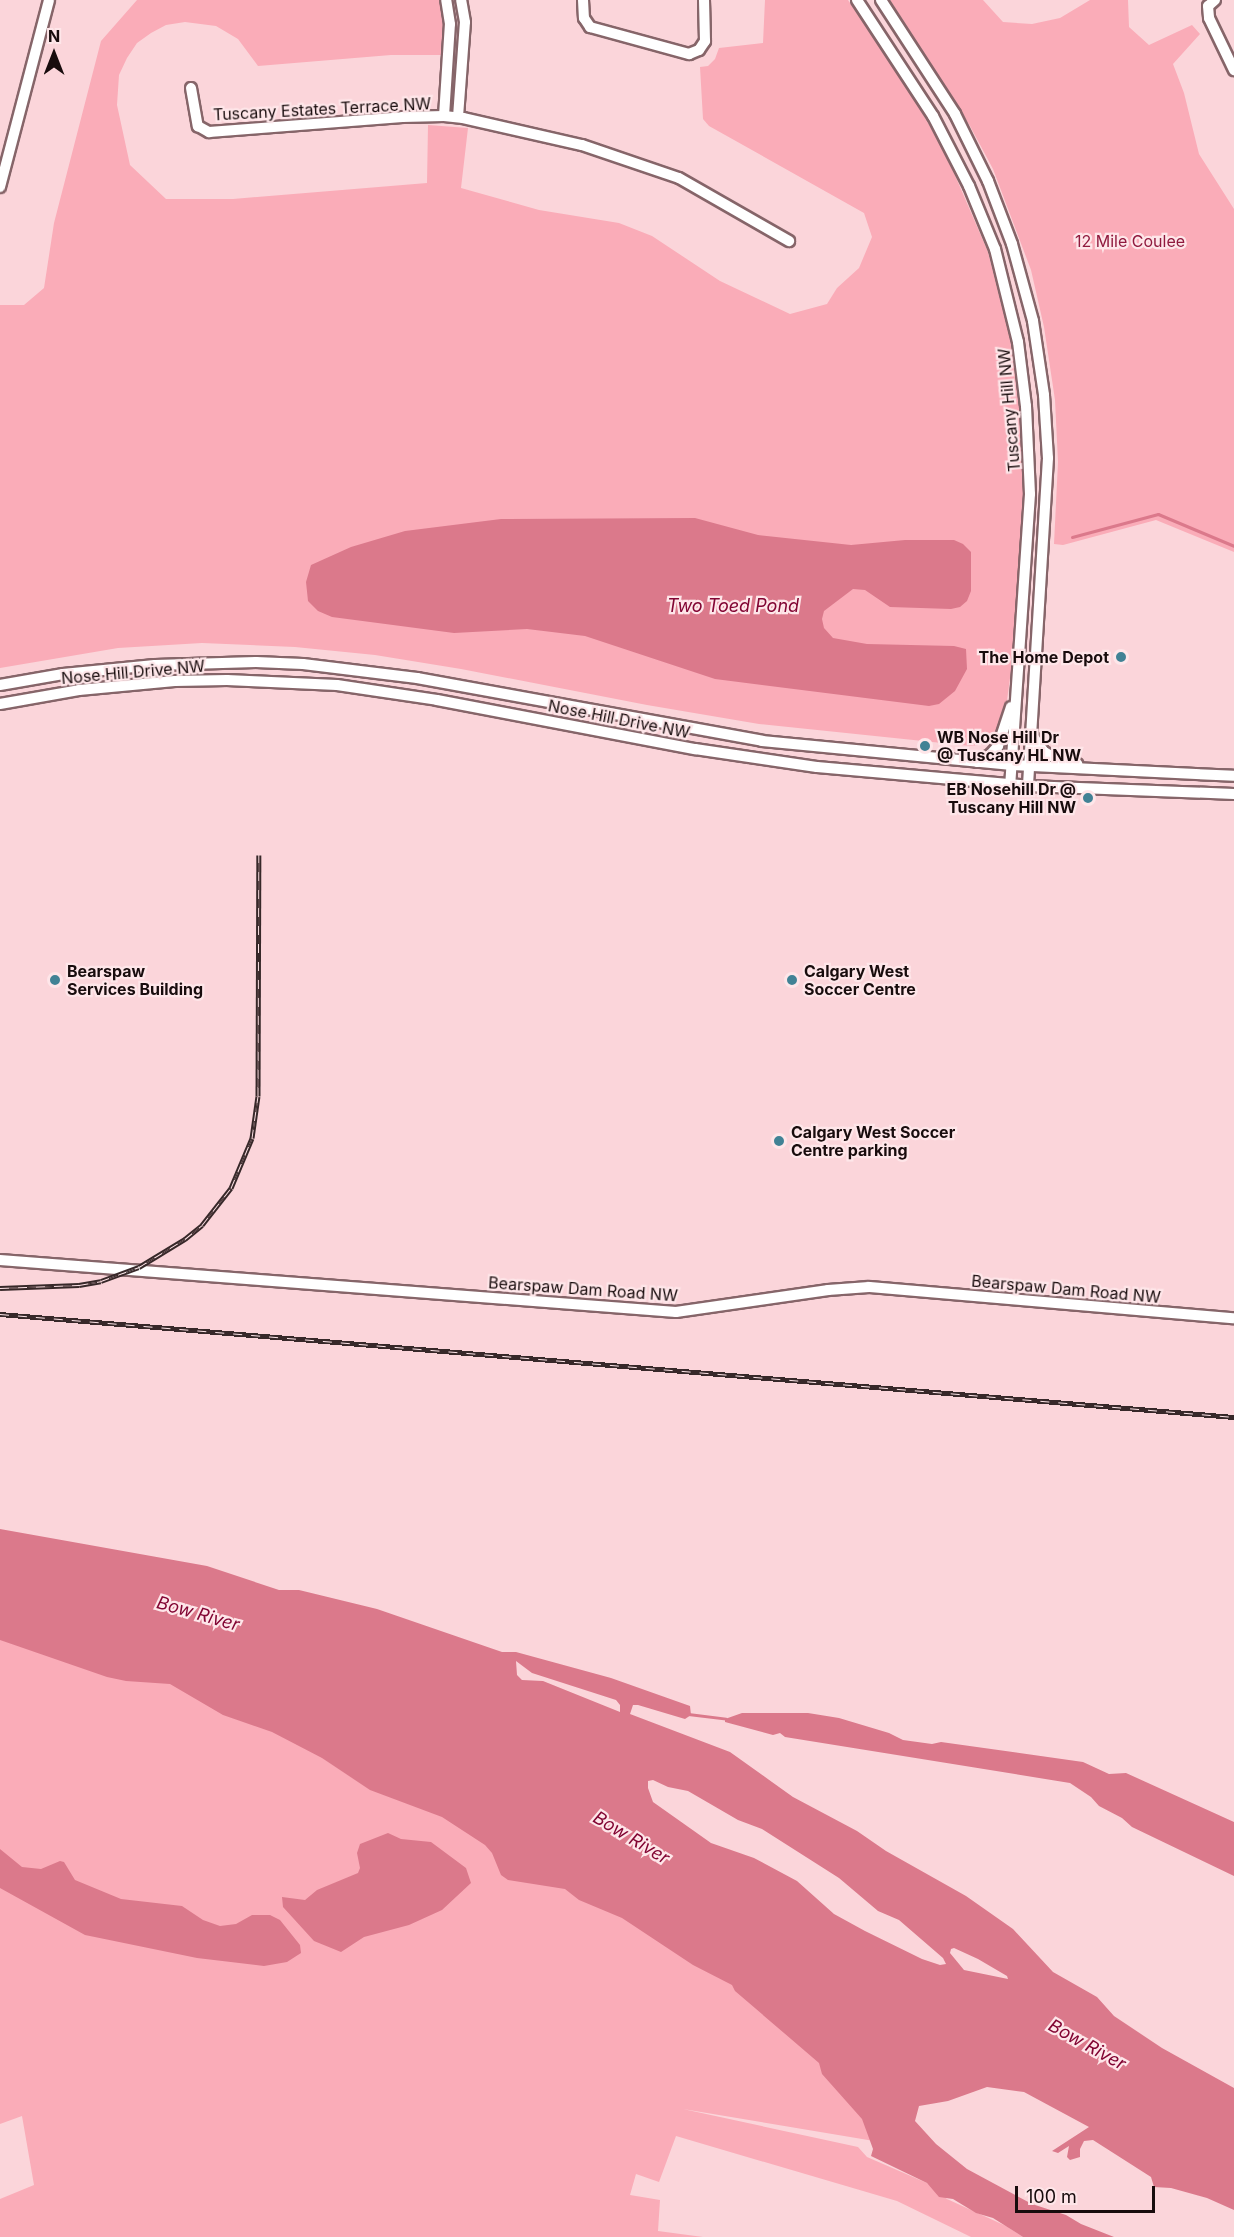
<!DOCTYPE html>
<style>
body{margin:0}
#map{position:relative;width:1234px;height:2237px;overflow:hidden;background:#fbd5da;font-family:Inter,sans-serif}
div>[style]{position:absolute}
.green>*{inset:0;background:#faacb8}
.water>*{inset:0;background:#db798b}
.stream>*{height:3px;margin:-1.5px;padding:0 1.5px;transform-origin:1.5px;border-radius:1.5px;background:#db798b}
.roads{filter:drop-shadow(2px 0 #866569) drop-shadow(-2px 0 #866569) drop-shadow(0 2px #866569) drop-shadow(0 -2px #866569)}
.minor>*{height:10px;margin:-5px;padding:0 5px;transform-origin:5px;border-radius:5px;background:#fff}
.rail>*{height:5px;margin-top:-2.5px;transform-origin:0;background:repeating-linear-gradient(90deg,#fee6e9 0 9px,#372829 0 18px);box-sizing:border-box;border-block:2px solid #372829}
.dots>*{width:16px;height:16px;translate:-50% -50%;box-sizing:border-box;border:3px solid #fee6e9;border-radius:50%}
span{translate:-50% -50%;white-space:nowrap;text-align:center;line-height:1.15;-webkit-text-stroke:4.5px #fee6e9;paint-order:stroke}
.street-label{font-size:16px;color:#180c0d}
.park-label{font-size:16px;color:#901a3e}
.poi-label{font-size:16px;color:#180c0d;font-weight:700}
.right{translate:-100% -50%;text-align:right}
.left{translate:0 -50%;text-align:left}
.water-label{font-size:18px;color:#820533;font-style:italic}
.north{position:absolute;left:24px;top:24px;width:60px;height:60px;-webkit-text-stroke:4px #fee6e9;paint-order:stroke;rotate:0deg;font-size:16px;font-weight:700;line-height:24px;text-align:center;color:#180c0d}
.north::after{content:'';display:block;margin:auto;width:21px;height:27px;background:#180c0d;clip-path:polygon(50% 0,100% 100%,50% 72%,0 100%)}
.scale{position:absolute;left:1015px;top:2186px;width:140px;height:27px;box-sizing:border-box;border:3px solid #180c0d;border-top:0;padding-left:8px;font-size:18px;line-height:21px;white-space:nowrap;color:#180c0d;-webkit-text-stroke:4px #fee6e9;paint-order:stroke}
</style>
<div id="map">
<div class="green">
<div style="clip-path:polygon(137px 0,441px 0,447px 29px,445px 55px,391px 55px,258px 66px,238px 39px,216px 26px,185px 22px,166px 25px,151px 33px,137px 43px,127px 58px,119px 75px,117px 105px,130px 165px,166px 199px,233px 199px,427px 183px,428px 125px,468px 128px,461px 188px,539px 210px,619px 223px,652px 236px,720px 281px,790px 314px,827px 304px,837px 288px,859px 268px,872px 237px,864px 213px,709px 126px,703px 119px,700px 67px,708px 66px,715px 59px,719px 48px,763px 43px,765px 0,848px 0,910px 92px,945px 152px,988px 252px,1012px 346px,1023px 425px,1025px 472px,1022px 537px,1014px 649px,1004px 722px,986px 744px,971px 746px,759px 724px,647px 705px,461px 669px,375px 655px,295px 647px,202px 643px,118px 648px,0 668px,0 305px,24px 305px,44px 288px,54px 223px,101px 41px)"></div>
<div style="clip-path:polygon(890px 0,983px 0,1003px 22px,1032px 24px,1060px 18px,1090px 0,1128px 0,1129px 27px,1149px 45px,1192px 25px,1200px 34px,1173px 64px,1184px 93px,1199px 154px,1234px 209px,1234px 552px,1156px 520px,1063px 545px,1054px 544px,1058px 462px,1055px 400px,1044px 327px,1031px 270px,993px 169px,970px 126px)"></div>
<div style="clip-path:polygon(0 1631px,178px 1678px,460px 1818px,724px 1968px,842px 2075px,880px 2142px,683px 2109px,858px 2147px,867px 2157px,927px 2183px,947px 2199px,1006px 2226px,1023px 2237px,971px 2237px,897px 2201px,676px 2136px,659px 2182px,636px 2174px,630px 2195px,660px 2200px,658px 2231px,703px 2237px,0 2237px,0 2199px,34px 2185px,22px 2116px,0 2124px)"></div>
</div>
<div class="water">
<div style="clip-path:polygon(695px 518px,758px 535px,851px 545px,905px 540px,954px 540px,963px 544px,971px 552px,971px 591px,967px 601px,960px 607px,951px 609px,890px 607px,865px 590px,853px 589px,824px 611px,822px 619px,824px 628px,833px 638px,867px 644px,954px 646px,966px 649px,967px 669px,955px 691px,939px 704px,929px 706px,715px 679px,585px 636px,527px 629px,454px 633px,332px 617px,318px 611px,308px 601px,306px 582px,311px 565px,351px 547px,405px 531px,501px 519px)"></div>
<div style="clip-path:polygon(evenodd,0 1529px,207px 1566px,279px 1590px,299px 1590px,377px 1609px,502px 1652px,516px 1652px,611px 1678px,690px 1706px,691px 1715px,685px 1719px,638px 1705px,633px 1705px,630px 1714px,730px 1752px,793px 1797px,857px 1831px,886px 1851px,966px 1896px,1013px 1929px,1053px 1972px,1097px 1997px,1114px 2016px,1162px 2048px,1234px 2088px,1234px 2210px,1207px 2198px,1171px 2188px,1154px 2187px,1151px 2177px,1093px 2140px,1084px 2141px,1080px 2149px,1080px 2157px,1070px 2160px,1067px 2157px,1069px 2146px,1058px 2153px,1052px 2151px,1089px 2127px,1024px 2092px,987px 2087px,948px 2101px,919px 2106px,915px 2121px,936px 2144px,967px 2169px,1032px 2204px,1066px 2215px,1081px 2224px,1114px 2237px,1023px 2237px,993px 2218px,976px 2213px,953px 2199px,939px 2197px,927px 2183px,871px 2156px,873px 2149px,862px 2119px,822px 2074px,819px 2063px,735px 1991px,732px 1985px,693px 1965px,622px 1918px,579px 1900px,565px 1889px,508px 1880px,501px 1875px,492px 1853px,485px 1845px,442px 1817px,370px 1790px,322px 1758px,272px 1732px,223px 1715px,170px 1684px,126px 1681px,107px 1677px,0 1640px,0 1529px,516px 1661px,532px 1673px,616px 1700px,620px 1705px,620px 1712px,543px 1681px,522px 1680px,517px 1675px,516px 1661px,0 1529px,653px 1780px,668px 1787px,688px 1791px,738px 1820px,762px 1829px,839px 1878px,878px 1911px,899px 1920px,943px 1958px,946px 1964px,940px 1965px,922px 1959px,865px 1931px,834px 1914px,797px 1881px,754px 1858px,711px 1843px,653px 1802px,648px 1788px,648px 1781px,653px 1780px,0 1529px,954px 1948px,978px 1959px,1007px 1976px,1008px 1979px,964px 1970px,950px 1953px,951px 1949px,954px 1948px)"></div>
<div style="clip-path:polygon(742px 1713px,808px 1713px,839px 1718px,889px 1733px,903px 1740px,932px 1744px,941px 1742px,1083px 1762px,1109px 1774px,1126px 1773px,1234px 1822px,1234px 1876px,1132px 1827px,1122px 1818px,1099px 1806px,1091px 1797px,1070px 1783px,785px 1737px,780px 1733px,773px 1735px,725px 1722px,725px 1719px)"></div>
<div style="clip-path:polygon(388px 1833px,401px 1839px,431px 1842px,466px 1868px,471px 1883px,442px 1910px,409px 1925px,364px 1937px,341px 1952px,314px 1941px,283px 1907px,282px 1897px,305px 1900px,317px 1890px,358px 1873px,360px 1868px,357px 1853px,360px 1844px)"></div>
<div style="clip-path:polygon(0 1849px,22px 1867px,41px 1869px,60px 1861px,64px 1862px,75px 1880px,121px 1899px,182px 1906px,203px 1920px,220px 1926px,236px 1924px,252px 1915px,270px 1915px,280px 1920px,300px 1945px,301px 1953px,287px 1962px,264px 1966px,197px 1958px,85px 1935px,0 1888px)"></div>
</div>
<div class="stream">
<div style="left:1072px;top:537px;width:89px;rotate:-15deg"></div>
<div style="left:1158px;top:514px;width:82px;rotate:22.8deg"></div>
<div style="left:688px;top:1714px;width:38px;rotate:7deg"></div>
</div>
<div class="roads">
<div class="minor">
<div style="left:583px;top:0;width:18px;rotate:87deg"></div>
<div style="left:584px;top:18px;width:11px;rotate:56deg"></div>
<div style="left:590px;top:27px;width:103px;rotate:15.3deg"></div>
<div style="left:689px;top:54px;width:11px;rotate:-22deg"></div>
<div style="left:699px;top:50px;width:11px;rotate:-56deg"></div>
<div style="left:705px;top:41px;width:41px;rotate:-91.4deg"></div>
<div style="left:857px;top:0;width:139px;rotate:56.8deg"></div>
<div style="left:933px;top:116px;width:79px;rotate:62.8deg"></div>
<div style="left:969px;top:186px;width:68px;rotate:67.6deg"></div>
<div style="left:995px;top:249px;width:96px;rotate:76.1deg"></div>
<div style="left:1018px;top:342px;width:64px;rotate:82.9deg"></div>
<div style="left:1026px;top:406px;width:88px;rotate:87.4deg"></div>
<div style="left:1030px;top:494px;width:291px;rotate:93.9deg"></div>
<div style="left:881px;top:0;width:136px;rotate:57deg"></div>
<div style="left:955px;top:114px;width:75px;rotate:63.8deg"></div>
<div style="left:988px;top:181px;width:67px;rotate:69.1deg"></div>
<div style="left:1012px;top:244px;width:80px;rotate:74.7deg"></div>
<div style="left:1033px;top:321px;width:75px;rotate:81.5deg"></div>
<div style="left:1044px;top:395px;width:63px;rotate:86.4deg"></div>
<div style="left:1048px;top:458px;width:329px;rotate:93.5deg"></div>
<div style="left:1215px;top:0;width:9px;rotate:139deg"></div>
<div style="left:1208px;top:6px;width:12px;rotate:85deg"></div>
<div style="left:1209px;top:18px;width:58px;rotate:64.3deg"></div>
<div style="left:191px;top:88px;width:39px;rotate:80deg"></div>
<div style="left:198px;top:126px;width:13px;rotate:29deg"></div>
<div style="left:209px;top:132px;width:194px;rotate:-4.4deg"></div>
<div style="left:402px;top:117px;width:42px;rotate:-1.4deg"></div>
<div style="left:444px;top:116px;width:19px;rotate:6deg"></div>
<div style="left:463px;top:118px;width:122px;rotate:12.8deg"></div>
<div style="left:582px;top:145px;width:102px;rotate:18.8deg"></div>
<div style="left:679px;top:178px;width:127px;rotate:29.8deg"></div>
<div style="left:444px;top:116px;width:92px;rotate:-86.3deg"></div>
<div style="left:450px;top:24px;width:24px;rotate:-99deg"></div>
<div style="left:458px;top:117px;width:95px;rotate:-85.8deg"></div>
<div style="left:465px;top:22px;width:22px;rotate:-100deg"></div>
<div style="left:0;top:187px;width:193px;rotate:-75.3deg"></div>
<div style="left:0;top:685px;width:64px;rotate:-9.9deg"></div>
<div style="left:63px;top:674px;width:92px;rotate:-5.6deg"></div>
<div style="left:155px;top:665px;width:101px;rotate:-1.7deg"></div>
<div style="left:256px;top:662px;width:47px;rotate:2.4deg"></div>
<div style="left:303px;top:664px;width:115px;rotate:7deg"></div>
<div style="left:417px;top:678px;width:351px;rotate:10.3deg"></div>
<div style="left:762px;top:741px;width:251px;rotate:5.5deg"></div>
<div style="left:1012px;top:765px;width:222px;rotate:2.8deg"></div>
<div style="left:0;top:704px;width:80px;rotate:-10deg"></div>
<div style="left:79px;top:690px;width:96px;rotate:-5.4deg"></div>
<div style="left:175px;top:681px;width:52px;rotate:-1.1deg"></div>
<div style="left:227px;top:680px;width:110px;rotate:2.6deg"></div>
<div style="left:337px;top:685px;width:101px;rotate:8.5deg"></div>
<div style="left:437px;top:700px;width:263px;rotate:10.8deg"></div>
<div style="left:695px;top:749px;width:123px;rotate:8.4deg"></div>
<div style="left:817px;top:767px;width:212px;rotate:5.1deg"></div>
<div style="left:1028px;top:786px;width:206px;rotate:2.2deg"></div>
<div style="left:1032px;top:735px;width:21px;rotate:55deg"></div>
<div style="left:1044px;top:752px;width:15px;rotate:28deg"></div>
<div style="left:1057px;top:759px;width:21px;rotate:14deg"></div>
<div style="left:977px;top:762px;width:15px;rotate:-28deg"></div>
<div style="left:990px;top:755px;width:12px;rotate:-48deg"></div>
<div style="left:998px;top:746px;width:41px;rotate:-71.6deg"></div>
<div style="left:0;top:1260px;width:678px;rotate:4.4deg"></div>
<div style="left:676px;top:1312px;width:154px;rotate:-8.2deg"></div>
<div style="left:828px;top:1290px;width:41px;rotate:-4.2deg"></div>
<div style="left:869px;top:1287px;width:366px;rotate:4.9deg"></div>
</div>
</div>
<div class="rail">
<div style="left:0;top:1288px;width:79px;rotate:-2.2deg"></div>
<div style="left:79px;top:1285px;width:22px;rotate:-10deg"></div>
<div style="left:101px;top:1281px;width:40px;rotate:-20.2deg"></div>
<div style="left:139px;top:1267px;width:54px;rotate:-31.3deg"></div>
<div style="left:185px;top:1239px;width:22px;rotate:-39deg"></div>
<div style="left:202px;top:1225px;width:47px;rotate:-51.9deg"></div>
<div style="left:231px;top:1188px;width:54px;rotate:-67.2deg"></div>
<div style="left:252px;top:1138px;width:42px;rotate:-81.9deg"></div>
<div style="left:258px;top:1096px;width:241px;rotate:-89.8deg"></div>
<div style="left:0;top:1314px;width:1238px;rotate:4.77deg"></div>
</div>
<div class="dots">
<div style="left:1121px;top:657px;background:#418295"></div>
<div style="left:925px;top:746px;background:#418295"></div>
<div style="left:1088px;top:798px;background:#418295"></div>
<div style="left:55px;top:980px;background:#418295"></div>
<div style="left:792px;top:980px;background:#418295"></div>
<div style="left:779px;top:1141px;background:#418295"></div>
</div>
<div class="street-label">
<span style="left:322px;top:109px;rotate:-3deg">Tuscany Estates Terrace NW</span>
<span style="left:1009px;top:410px;rotate:-95deg">Tuscany Hill NW</span>
<span style="left:133px;top:672px;rotate:-5deg">Nose Hill Drive NW</span>
<span style="left:619px;top:719px;rotate:11deg">Nose Hill Drive NW</span>
<span style="left:583px;top:1289px;rotate:4deg">Bearspaw Dam Road NW</span>
<span style="left:1066px;top:1289px;rotate:5deg">Bearspaw Dam Road NW</span>
</div>
<div class="park-label">
<span style="left:1130px;top:241px">12 Mile Coulee</span>
</div>
<div class="poi-label">
<span class="right" style="left:1109px;top:657px">The Home Depot</span>
<span class="left" style="left:937px;top:746px">WB Nose Hill Dr<br>@ Tuscany HL NW</span>
<span class="right" style="left:1076px;top:798px">EB Nosehill Dr @<br>Tuscany Hill NW</span>
<span class="left" style="left:67px;top:980px">Bearspaw<br>Services Building</span>
<span class="left" style="left:804px;top:980px">Calgary West<br>Soccer Centre</span>
<span class="left" style="left:791px;top:1141px">Calgary West Soccer<br>Centre parking</span>
</div>
<div class="water-label">
<span style="left:733px;top:606px">Two Toed Pond</span>
<span style="left:198px;top:1614px;rotate:16deg">Bow River</span>
<span style="left:631px;top:1838px;rotate:31deg">Bow River</span>
<span style="left:1087px;top:2045px;rotate:29deg">Bow River</span>
</div>
<div class="north">N</div>
<div class="scale">100 m</div>
</div>
